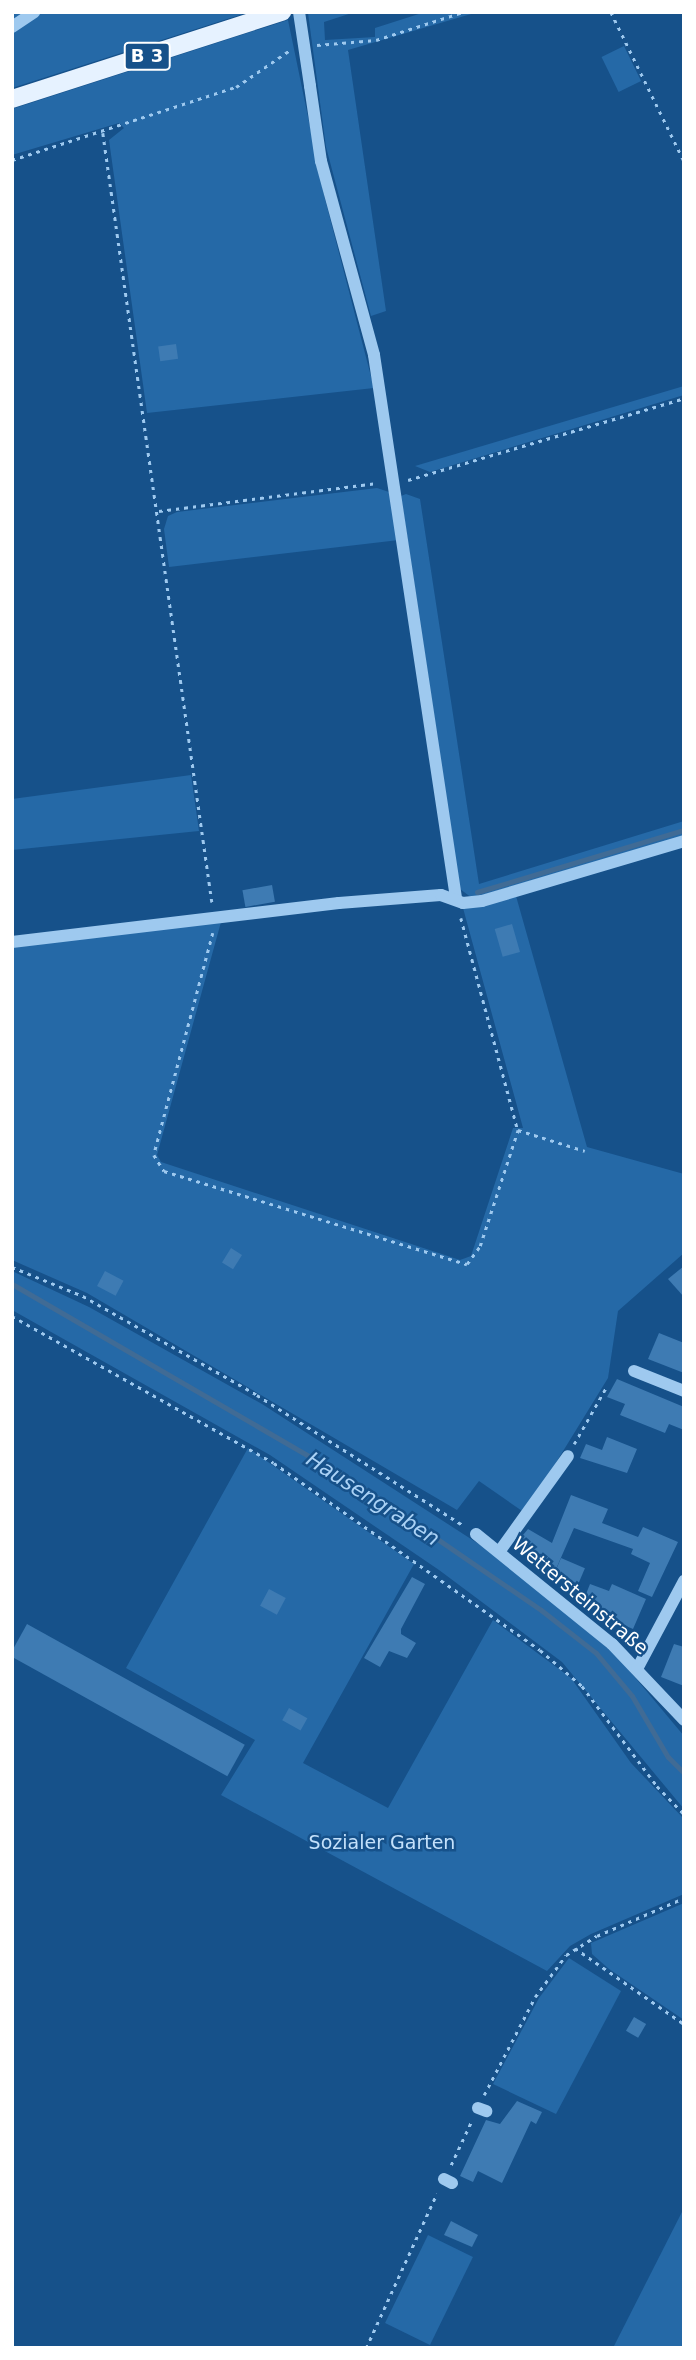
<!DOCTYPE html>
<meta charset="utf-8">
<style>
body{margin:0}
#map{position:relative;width:696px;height:2360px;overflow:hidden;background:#16518a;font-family:"DejaVu Sans",sans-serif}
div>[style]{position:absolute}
.green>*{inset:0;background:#2569a7;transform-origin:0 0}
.stream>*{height:5px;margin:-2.5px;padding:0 2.5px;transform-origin:2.5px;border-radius:2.5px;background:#406b95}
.building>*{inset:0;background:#3e7bb3;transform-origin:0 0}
.path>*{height:2.5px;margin-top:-1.25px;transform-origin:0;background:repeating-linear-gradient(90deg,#9ec9ef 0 3.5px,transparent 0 8.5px)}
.minor>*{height:12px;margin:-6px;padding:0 6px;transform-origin:6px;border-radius:6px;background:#9ec9ef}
.major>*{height:18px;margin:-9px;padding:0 9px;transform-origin:9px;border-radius:9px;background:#e6f2ff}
.minor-bridge>*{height:12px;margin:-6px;padding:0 6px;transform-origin:6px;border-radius:6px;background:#9ec9ef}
span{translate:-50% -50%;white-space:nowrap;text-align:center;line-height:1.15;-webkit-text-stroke:5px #16518a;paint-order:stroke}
.shield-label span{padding:2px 5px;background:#16518a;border:2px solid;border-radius:5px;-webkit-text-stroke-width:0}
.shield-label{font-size:18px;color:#fff;font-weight:700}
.street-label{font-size:19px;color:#fff}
.park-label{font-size:19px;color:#c4e1fb}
.water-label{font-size:21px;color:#aad2f6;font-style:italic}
.frame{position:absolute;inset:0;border:14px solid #fff;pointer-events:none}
</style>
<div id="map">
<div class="green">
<div style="clip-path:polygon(12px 12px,249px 12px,12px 88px)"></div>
<div style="clip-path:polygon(355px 12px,324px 22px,325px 40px,375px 37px,375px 28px,425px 12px,478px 12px,348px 50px,386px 311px,371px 316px,326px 147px,308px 13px)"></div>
<div style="clip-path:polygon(288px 20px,325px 199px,374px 388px,147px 413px,109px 140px,124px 128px,119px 123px,12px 155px,12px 109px)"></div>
<div style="left:624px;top:46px;width:39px;height:25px;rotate:64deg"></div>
<div style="clip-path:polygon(684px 386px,684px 395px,430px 472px,415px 466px)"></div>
<div style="clip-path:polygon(377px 488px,392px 493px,399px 540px,169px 567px,164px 529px,168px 516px,177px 512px)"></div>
<div style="clip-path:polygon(406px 494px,420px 499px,479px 884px,684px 821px,684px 836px,472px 898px,460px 889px,401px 496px)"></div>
<div style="clip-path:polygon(191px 775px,199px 831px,12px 850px,12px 799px)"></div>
<div style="clip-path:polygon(516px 896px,587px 1147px,684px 1174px,684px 1253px,618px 1311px,608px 1378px,525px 1513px,479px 1481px,457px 1510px,87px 1293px,12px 1260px,12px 946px,221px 922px,157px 1155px,161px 1162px,460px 1260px,471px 1256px,513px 1128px,523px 1128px,463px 908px)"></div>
<div style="clip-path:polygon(12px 1271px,89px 1307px,262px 1404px,502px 1559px,618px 1657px,684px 1736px,684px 1809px,562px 1662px,439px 1570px,270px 1455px,12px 1310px)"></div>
<div style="clip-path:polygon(248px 1448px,414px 1564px,303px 1763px,388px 1808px,493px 1620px,571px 1678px,631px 1763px,684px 1819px,684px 1894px,591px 1934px,570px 1946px,547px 1971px,221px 1795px,255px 1740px,126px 1668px)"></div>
<div style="clip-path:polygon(684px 1903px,684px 2020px,609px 1969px,592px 1954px,591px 1943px)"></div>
<div style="clip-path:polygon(569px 1958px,621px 1991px,556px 2114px,493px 2084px,539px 1998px)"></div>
<div style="clip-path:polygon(684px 2208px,684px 2348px,613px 2348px)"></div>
<div style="left:428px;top:2235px;width:50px;height:98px;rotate:26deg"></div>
</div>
<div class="stream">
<div style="left:477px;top:892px;width:216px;rotate:-16.7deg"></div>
<div style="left:12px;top:1284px;width:399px;rotate:30.1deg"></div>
<div style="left:357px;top:1484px;width:223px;rotate:34.4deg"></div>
<div style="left:541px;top:1610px;width:70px;rotate:38deg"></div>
<div style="left:596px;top:1653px;width:56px;rotate:50.1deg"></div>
<div style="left:632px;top:1696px;width:71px;rotate:59.5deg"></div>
<div style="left:668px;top:1757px;width:23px;rotate:45deg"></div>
</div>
<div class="building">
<div style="left:176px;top:344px;width:15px;height:18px;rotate:82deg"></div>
<div style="left:272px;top:885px;width:17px;height:30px;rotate:80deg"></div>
<div style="left:512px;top:924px;width:29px;height:18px;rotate:74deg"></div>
<div style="left:231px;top:1248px;width:13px;height:17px;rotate:32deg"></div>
<div style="clip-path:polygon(684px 1266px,684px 1297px,668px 1279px)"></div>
<div style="left:105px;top:1271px;width:21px;height:17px;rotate:28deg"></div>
<div style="clip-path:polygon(659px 1333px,684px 1343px,684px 1373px,648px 1359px)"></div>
<div style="clip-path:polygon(617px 1379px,684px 1407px,684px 1430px,669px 1424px,665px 1433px,620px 1415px,625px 1404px,607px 1397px)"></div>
<div style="clip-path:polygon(607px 1437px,637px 1449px,627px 1473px,580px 1458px,586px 1444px,602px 1450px)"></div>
<div style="clip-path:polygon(571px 1495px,608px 1509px,602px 1523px,638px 1537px,643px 1527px,678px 1542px,652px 1597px,638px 1591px,650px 1563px,631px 1554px,633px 1549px,574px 1528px,556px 1569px,534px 1559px,536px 1556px,518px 1541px,528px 1529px,552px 1543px)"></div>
<div style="left:561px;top:1558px;width:26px;height:21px;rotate:23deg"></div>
<div style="clip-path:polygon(412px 1577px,425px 1584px,401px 1629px,401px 1634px,416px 1643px,407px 1658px,389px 1651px,380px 1667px,364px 1658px)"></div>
<div style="clip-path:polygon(590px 1584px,609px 1591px,612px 1584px,646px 1599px,633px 1629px,599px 1614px,602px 1606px,584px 1599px)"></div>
<div style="left:269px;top:1589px;width:19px;height:19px;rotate:28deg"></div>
<div style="left:27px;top:1624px;width:249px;height:36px;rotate:29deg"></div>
<div style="clip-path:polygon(674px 1644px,684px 1647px,684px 1686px,661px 1677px)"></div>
<div style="left:289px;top:1708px;width:21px;height:14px;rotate:29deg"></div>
<div style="left:634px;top:2017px;width:14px;height:16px;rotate:30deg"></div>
<div style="clip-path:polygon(517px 2101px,542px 2112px,536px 2124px,531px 2121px,502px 2183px,478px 2171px,473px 2182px,460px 2176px,486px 2120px,500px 2124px)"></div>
<div style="clip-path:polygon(451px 2221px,478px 2235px,472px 2247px,444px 2235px)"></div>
</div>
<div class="path">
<div style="left:611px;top:12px;width:166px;rotate:63.9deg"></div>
<div style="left:317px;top:45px;width:59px;rotate:-4.8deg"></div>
<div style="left:376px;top:40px;width:91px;rotate:-17.8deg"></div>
<div style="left:103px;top:133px;width:777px;rotate:81.93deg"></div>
<div style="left:12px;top:160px;width:236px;rotate:-18.1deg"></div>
<div style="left:236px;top:87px;width:65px;rotate:-34.4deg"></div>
<div style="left:408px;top:480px;width:288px;rotate:-16.5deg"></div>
<div style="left:159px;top:511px;width:220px;rotate:-7.3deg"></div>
<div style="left:461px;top:918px;width:220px;rotate:75deg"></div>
<div style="left:518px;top:1130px;width:70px;rotate:17.4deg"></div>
<div style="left:213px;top:933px;width:230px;rotate:104.9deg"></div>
<div style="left:154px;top:1155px;width:19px;rotate:58deg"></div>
<div style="left:164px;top:1171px;width:317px;rotate:17.1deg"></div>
<div style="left:467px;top:1264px;width:22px;rotate:-54deg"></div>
<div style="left:480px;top:1246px;width:122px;rotate:-71.9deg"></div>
<div style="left:12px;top:1267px;width:77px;rotate:22.2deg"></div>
<div style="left:83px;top:1296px;width:200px;rotate:29.6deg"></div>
<div style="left:257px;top:1395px;width:245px;rotate:32.3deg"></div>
<div style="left:12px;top:1316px;width:300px;rotate:29.3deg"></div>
<div style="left:274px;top:1463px;width:325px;rotate:35.1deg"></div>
<div style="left:540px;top:1650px;width:55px;rotate:40.6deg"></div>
<div style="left:582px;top:1686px;width:125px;rotate:53.1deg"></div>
<div style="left:657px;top:1786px;width:39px;rotate:46deg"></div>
<div style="left:574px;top:1444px;width:67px;rotate:-60.4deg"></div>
<div style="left:575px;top:1948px;width:133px;rotate:34.9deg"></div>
<div style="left:484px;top:2095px;width:110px;rotate:-62.5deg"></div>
<div style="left:535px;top:1997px;width:52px;rotate:-53.6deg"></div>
<div style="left:566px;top:1955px;width:36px;rotate:-32deg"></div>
<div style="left:597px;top:1936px;width:95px;rotate:-23.6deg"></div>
<div style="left:451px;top:2165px;width:50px;rotate:-65deg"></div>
<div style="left:366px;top:2348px;width:170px;rotate:-65.4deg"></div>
</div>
<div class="minor">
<div style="left:12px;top:27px;width:27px;rotate:-34deg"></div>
<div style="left:310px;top:86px;width:76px;rotate:81.7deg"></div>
<div style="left:321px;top:161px;width:201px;rotate:74.7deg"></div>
<div style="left:374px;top:355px;width:549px;rotate:81.41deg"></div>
<div style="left:12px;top:942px;width:329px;rotate:-6.8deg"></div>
<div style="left:339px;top:903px;width:102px;rotate:-4.5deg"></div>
<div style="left:441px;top:895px;width:23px;rotate:20deg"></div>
<div style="left:463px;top:903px;width:19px;rotate:-6deg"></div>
<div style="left:482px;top:901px;width:211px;rotate:-16.5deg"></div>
<div style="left:634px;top:1371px;width:54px;rotate:21.8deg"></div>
<div style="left:476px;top:1534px;width:175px;rotate:39deg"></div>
<div style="left:612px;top:1644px;width:105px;rotate:46.5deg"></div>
<div style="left:499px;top:1552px;width:118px;rotate:-54.3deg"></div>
<div style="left:637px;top:1669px;width:100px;rotate:-61.9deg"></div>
<div style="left:478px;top:2108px;width:9px;rotate:21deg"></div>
<div style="left:444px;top:2179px;width:9px;rotate:27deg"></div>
</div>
<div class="major">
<div style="left:12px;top:99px;width:284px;rotate:-17.9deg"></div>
</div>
<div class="minor-bridge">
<div style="left:299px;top:12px;width:75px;rotate:81.5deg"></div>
</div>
<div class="shield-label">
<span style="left:147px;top:56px">B 3</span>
</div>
<div class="street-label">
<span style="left:580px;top:1596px;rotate:40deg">Wettersteinstraße</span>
</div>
<div class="park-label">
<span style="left:382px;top:1843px">Sozialer Garten</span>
</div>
<div class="water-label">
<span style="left:373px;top:1499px;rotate:33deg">Hausengraben</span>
</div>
<div class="frame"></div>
</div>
